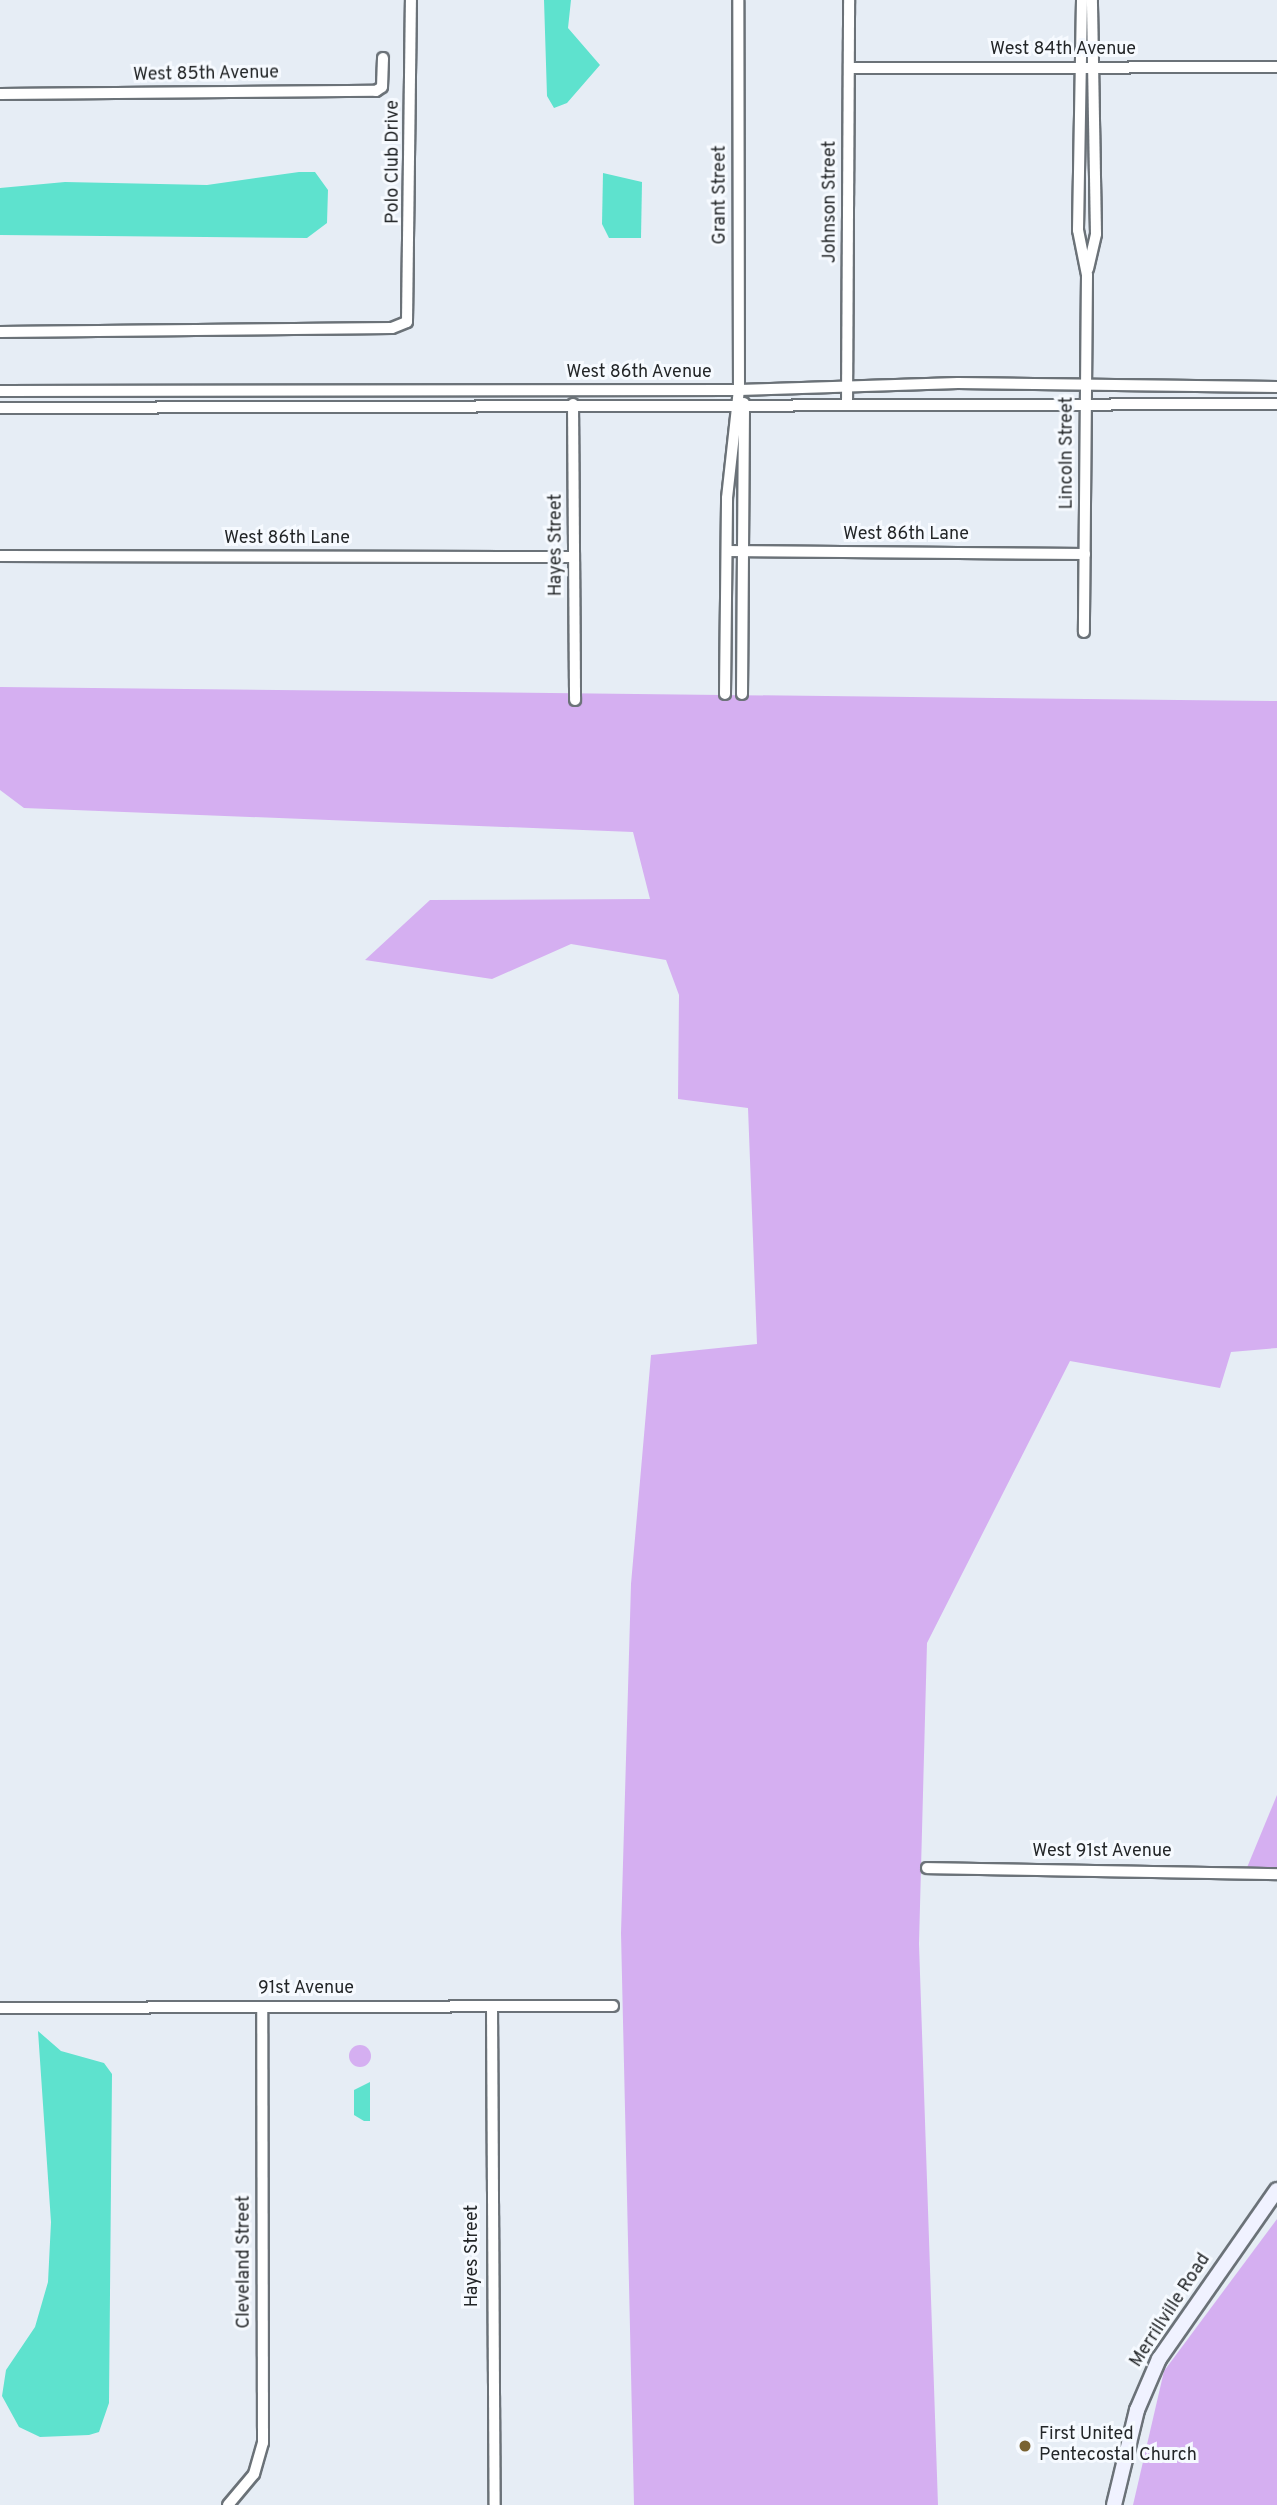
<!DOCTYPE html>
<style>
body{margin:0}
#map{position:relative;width:1277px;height:2505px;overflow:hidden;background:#e6edf5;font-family:Overpass,sans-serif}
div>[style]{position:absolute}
.green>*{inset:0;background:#d5aff1}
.round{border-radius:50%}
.water>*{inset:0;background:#5ee2ce}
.roads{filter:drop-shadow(2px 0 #6b7278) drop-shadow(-2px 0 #6b7278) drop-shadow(0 2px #6b7278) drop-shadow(0 -2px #6b7278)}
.street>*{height:10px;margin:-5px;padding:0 5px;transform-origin:5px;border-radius:5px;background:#fff}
.secondary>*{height:14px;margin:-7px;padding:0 7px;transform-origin:7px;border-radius:7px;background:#f0f2ff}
.dots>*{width:19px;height:19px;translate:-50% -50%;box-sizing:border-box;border:4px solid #f6faff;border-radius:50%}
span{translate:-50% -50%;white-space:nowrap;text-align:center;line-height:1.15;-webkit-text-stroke:6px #f6faff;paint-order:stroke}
.street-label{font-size:18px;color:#232628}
.poi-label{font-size:18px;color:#232628}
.left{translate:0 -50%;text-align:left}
</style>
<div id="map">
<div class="green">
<div style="clip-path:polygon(0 687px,1277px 701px,1277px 1348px,1231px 1352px,1220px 1388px,1070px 1361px,927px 1643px,919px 1944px,938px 2505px,634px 2505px,621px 1933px,631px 1584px,651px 1355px,757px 1344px,748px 1108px,678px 1099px,679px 995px,666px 960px,571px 944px,492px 979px,365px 960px,430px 900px,650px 899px,633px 832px,24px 808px,0 790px)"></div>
<div style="clip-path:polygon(1277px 1795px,1277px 1875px,1246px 1870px)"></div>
<div class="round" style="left:349px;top:2045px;width:22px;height:22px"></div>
<div style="clip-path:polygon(1277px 2219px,1277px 2505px,1133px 2505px,1164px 2371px)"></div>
</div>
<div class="water">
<div style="clip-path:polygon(544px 0,571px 0,568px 28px,600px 65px,567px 103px,554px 108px,547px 96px)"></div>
<div style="clip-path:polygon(299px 172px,315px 172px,328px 190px,327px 223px,307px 238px,0 235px,0 188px,65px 182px,207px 185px)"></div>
<div style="clip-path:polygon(603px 173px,642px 182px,641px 238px,609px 238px,602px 224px)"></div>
<div style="clip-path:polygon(38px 2031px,61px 2051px,104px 2063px,112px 2074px,109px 2403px,99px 2432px,89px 2435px,40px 2437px,19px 2427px,2px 2396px,6px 2370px,35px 2327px,48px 2282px,51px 2222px)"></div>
<div style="clip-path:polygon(370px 2082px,370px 2121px,364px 2121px,354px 2115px,354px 2090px)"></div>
</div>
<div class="roads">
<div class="street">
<div style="left:1082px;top:0;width:230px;rotate:91deg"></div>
<div style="left:1078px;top:230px;width:46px;rotate:78.7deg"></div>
<div style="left:1087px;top:275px;width:357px;rotate:90.5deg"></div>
<div style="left:850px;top:68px;width:427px;rotate:-0.1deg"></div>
<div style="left:0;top:94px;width:376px;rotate:-0.5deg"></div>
<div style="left:376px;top:91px;width:7px;rotate:-34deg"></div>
<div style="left:382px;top:87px;width:29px;rotate:-88deg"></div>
<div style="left:1088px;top:269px;width:36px;rotate:-77deg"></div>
<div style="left:1096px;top:234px;width:234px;rotate:-91deg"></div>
<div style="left:0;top:332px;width:392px;rotate:-0.6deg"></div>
<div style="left:392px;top:328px;width:16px;rotate:-22deg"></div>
<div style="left:407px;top:322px;width:322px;rotate:-89.3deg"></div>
<div style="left:0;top:391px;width:739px;rotate:-0.08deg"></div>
<div style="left:739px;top:390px;width:219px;rotate:-1.8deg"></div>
<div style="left:958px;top:383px;width:319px;rotate:0.7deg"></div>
<div style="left:573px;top:404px;width:296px;rotate:89.6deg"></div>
<div style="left:847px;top:404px;width:404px;rotate:-89.7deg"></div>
<div style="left:0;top:408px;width:1277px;rotate:-0.18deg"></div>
<div style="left:727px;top:551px;width:358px;rotate:0.5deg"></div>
<div style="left:0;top:556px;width:574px;rotate:0.1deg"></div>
<div style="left:725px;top:694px;width:196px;rotate:-89.4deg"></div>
<div style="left:727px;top:498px;width:109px;rotate:-83.7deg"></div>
<div style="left:739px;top:390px;width:390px;rotate:-90.1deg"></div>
<div style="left:742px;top:694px;width:291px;rotate:-89.6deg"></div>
<div style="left:927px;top:1868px;width:350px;rotate:1deg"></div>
<div style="left:492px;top:2006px;width:499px;rotate:89.7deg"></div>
<div style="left:0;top:2008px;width:613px;rotate:-0.19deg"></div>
<div style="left:228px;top:2505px;width:40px;rotate:-50deg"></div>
<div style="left:254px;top:2474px;width:32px;rotate:-74deg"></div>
<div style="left:263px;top:2443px;width:436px;rotate:-90.1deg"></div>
</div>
<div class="secondary">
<div style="left:1114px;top:2505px;width:98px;rotate:-76.4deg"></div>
<div style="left:1137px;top:2410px;width:56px;rotate:-66.7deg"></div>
<div style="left:1159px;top:2359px;width:206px;rotate:-55.1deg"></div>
</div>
</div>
<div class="dots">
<div style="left:1025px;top:2446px;background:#786231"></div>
</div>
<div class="street-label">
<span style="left:1063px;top:50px">West 84th Avenue</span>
<span style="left:206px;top:75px;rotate:-1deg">West 85th Avenue</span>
<span style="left:394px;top:162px;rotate:-90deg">Polo Club Drive</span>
<span style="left:721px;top:195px;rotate:-90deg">Grant Street</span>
<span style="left:831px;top:202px;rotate:-90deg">Johnson Street</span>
<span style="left:639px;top:373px">West 86th Avenue</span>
<span style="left:1068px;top:453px;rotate:-90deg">Lincoln Street</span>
<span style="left:906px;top:535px">West 86th Lane</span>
<span style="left:287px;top:539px">West 86th Lane</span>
<span style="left:557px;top:545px;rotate:-90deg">Hayes Street</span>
<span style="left:1102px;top:1852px">West 91st Avenue</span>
<span style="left:306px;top:1989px">91st Avenue</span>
<span style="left:473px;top:2256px;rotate:-90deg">Hayes Street</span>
<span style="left:245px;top:2262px;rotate:-90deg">Cleveland Street</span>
<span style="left:1171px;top:2311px;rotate:-57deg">Merrillville Road</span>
</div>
<div class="poi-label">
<span class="left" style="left:1039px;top:2446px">First United<br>Pentecostal Church</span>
</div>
</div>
